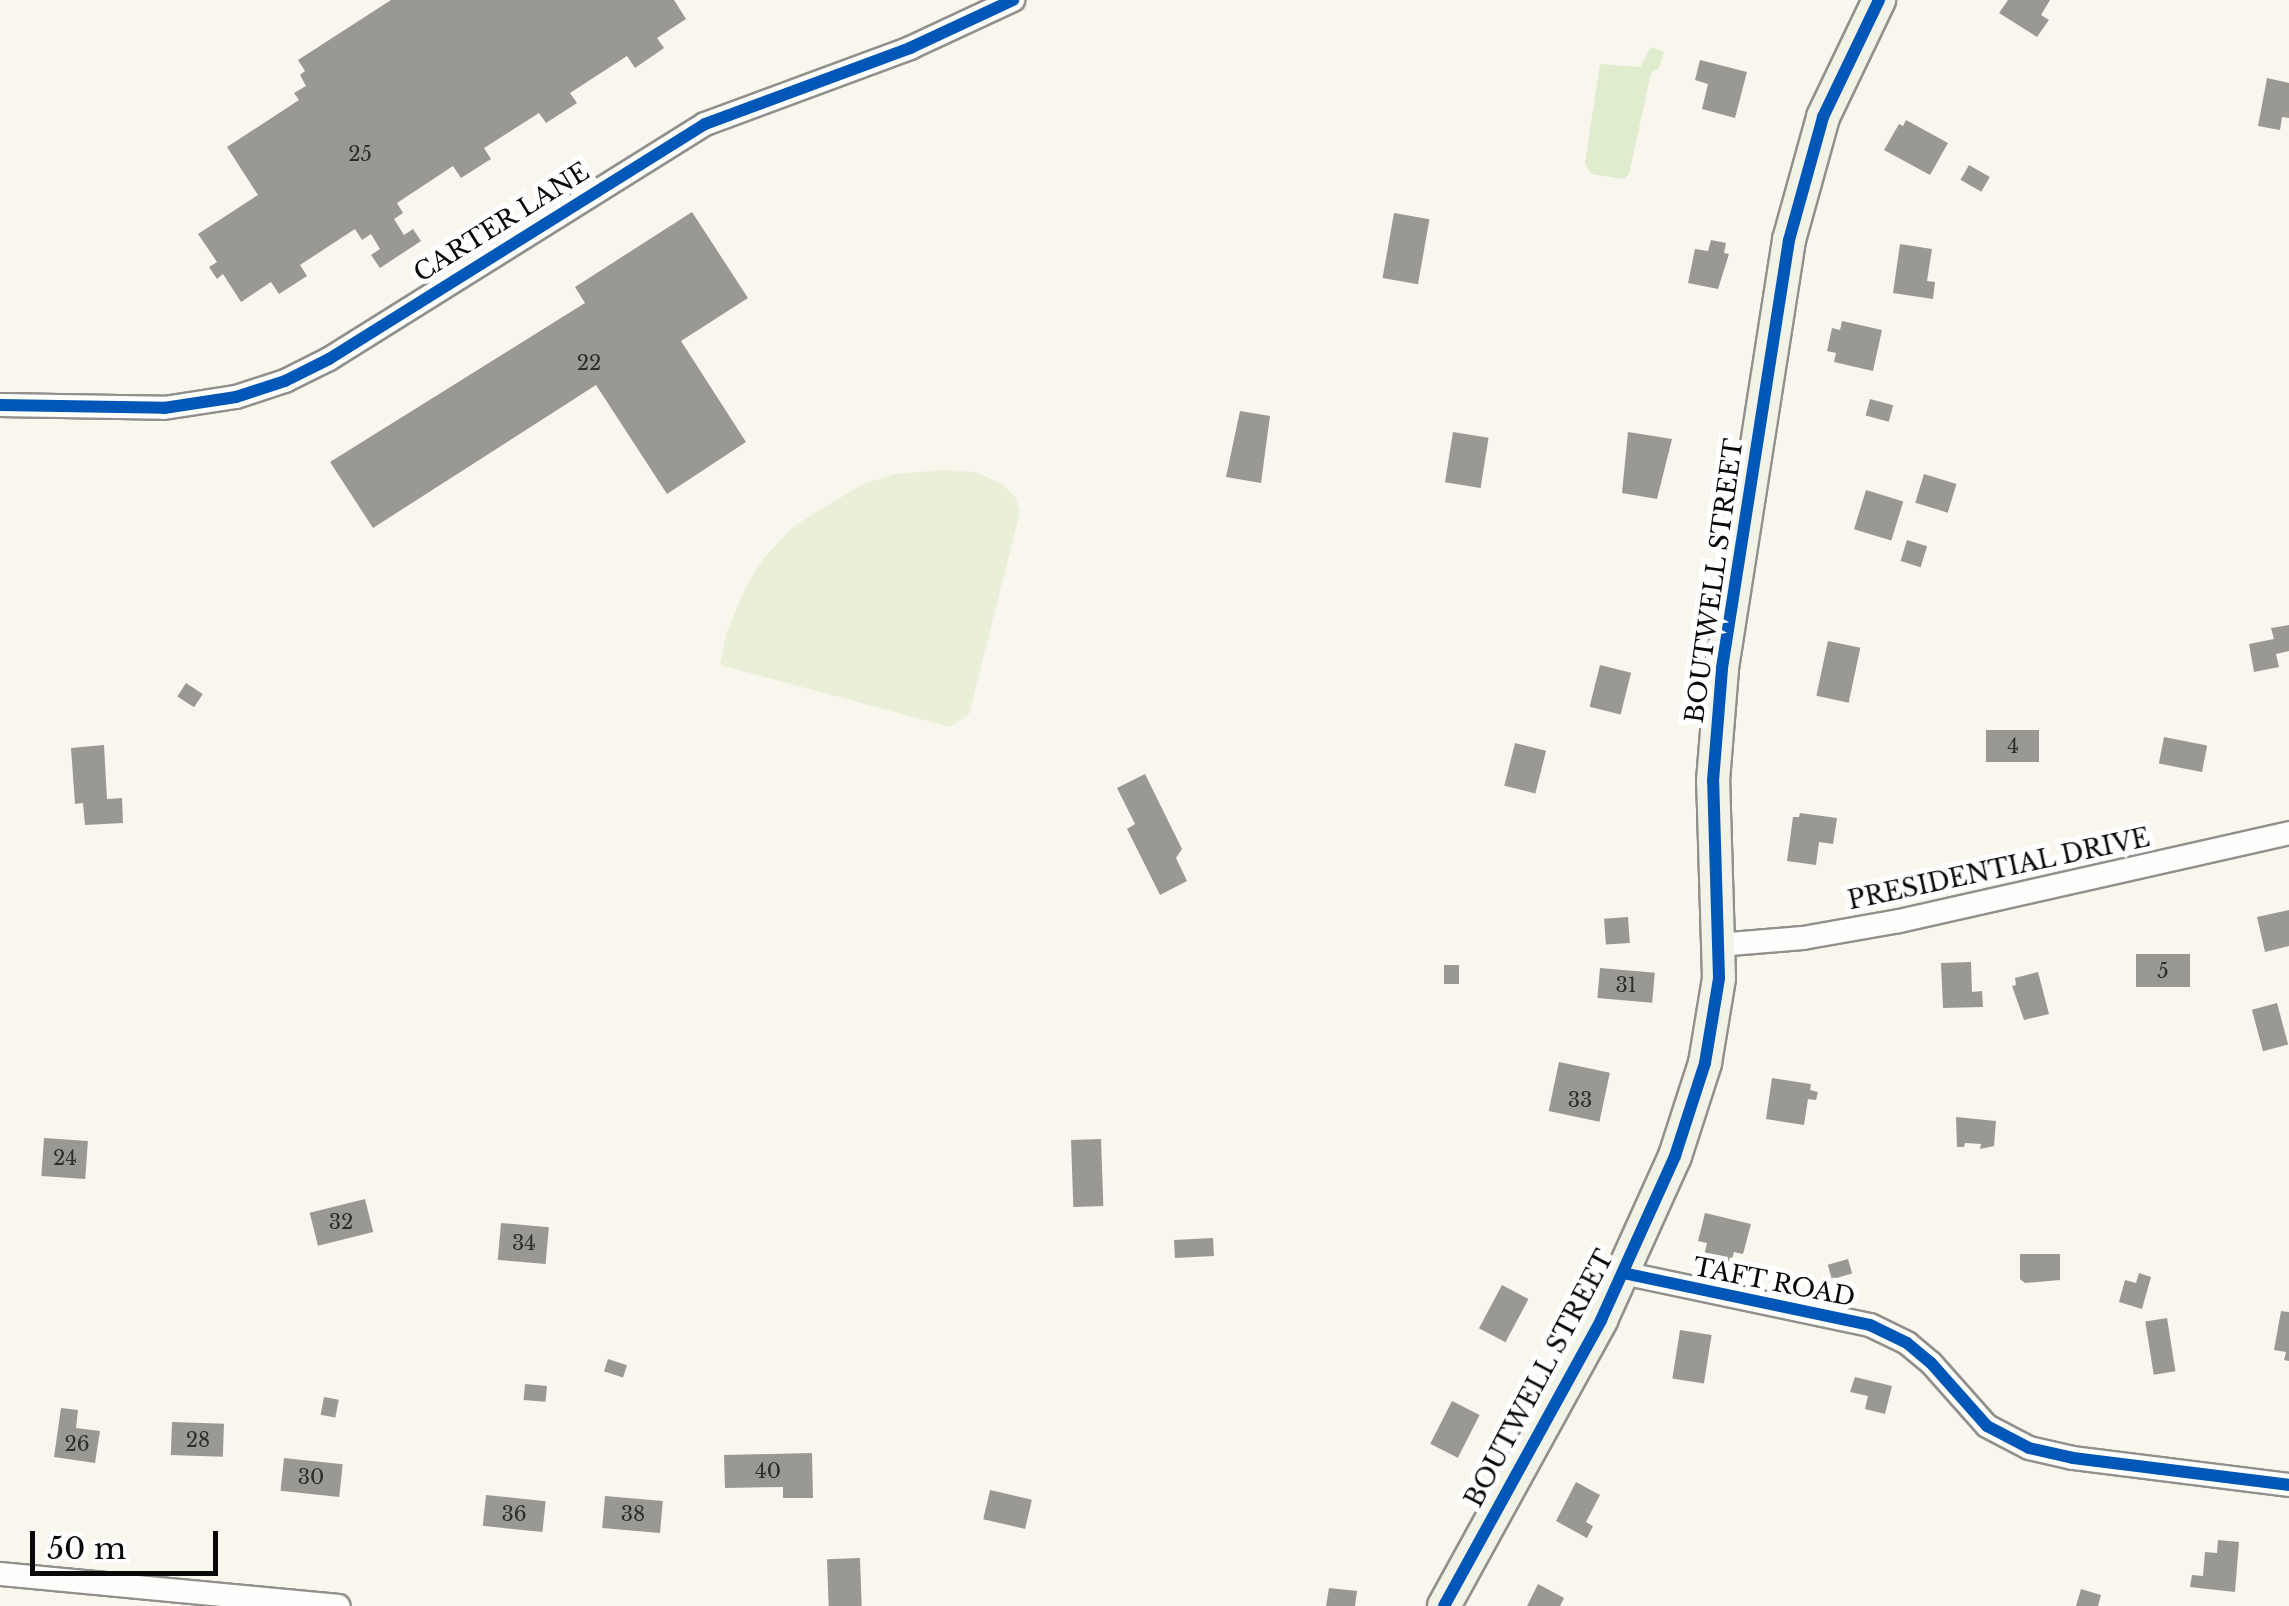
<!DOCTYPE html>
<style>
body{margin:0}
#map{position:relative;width:2289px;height:1606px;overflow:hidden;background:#f8f6ed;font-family:"Libre Baskerville",serif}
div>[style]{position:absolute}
.green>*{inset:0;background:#e0ecce}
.pitch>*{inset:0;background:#eaf0d8}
.building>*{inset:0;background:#9a9893;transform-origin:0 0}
.roads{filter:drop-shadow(2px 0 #91908c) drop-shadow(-2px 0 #91908c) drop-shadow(0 2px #91908c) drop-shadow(0 -2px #91908c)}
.street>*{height:22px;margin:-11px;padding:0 11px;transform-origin:11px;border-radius:11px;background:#fefefc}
.secondary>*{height:32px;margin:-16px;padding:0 16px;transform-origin:16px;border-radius:16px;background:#f3f2e7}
.cycleway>*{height:12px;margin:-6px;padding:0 6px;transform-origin:6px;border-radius:6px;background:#0057b8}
span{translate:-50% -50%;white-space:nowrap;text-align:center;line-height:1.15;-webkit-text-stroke:10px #fff;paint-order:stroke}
.number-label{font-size:20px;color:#2d2d2c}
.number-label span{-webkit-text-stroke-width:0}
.street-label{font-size:25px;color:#090909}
.scale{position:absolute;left:30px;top:1531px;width:188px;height:45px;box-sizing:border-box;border:5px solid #090909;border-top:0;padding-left:12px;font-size:30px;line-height:35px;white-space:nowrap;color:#090909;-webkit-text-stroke:8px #fff;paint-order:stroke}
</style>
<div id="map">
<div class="green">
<div style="clip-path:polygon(1651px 47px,1664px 52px,1659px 68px,1651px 73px,1629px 174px,1623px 179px,1591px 174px,1585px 163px,1600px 64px,1640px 67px)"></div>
</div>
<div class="pitch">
<div style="clip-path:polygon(942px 470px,976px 472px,1002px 484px,1016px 498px,1020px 512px,969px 714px,950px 727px,720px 665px,727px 631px,745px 589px,763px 559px,794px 526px,863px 484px,896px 474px)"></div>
</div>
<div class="building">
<div style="clip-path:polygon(391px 0,674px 0,686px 19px,657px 38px,664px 48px,635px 68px,627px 56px,570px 93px,577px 103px,546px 123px,539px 113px,484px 148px,491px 159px,461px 178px,453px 166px,397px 203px,403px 213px,394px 219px,404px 235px,413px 229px,421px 241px,380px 268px,371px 255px,380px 249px,371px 234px,362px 240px,355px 229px,300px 265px,307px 276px,279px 294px,271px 282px,241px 302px,223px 274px,217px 279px,209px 267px,217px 262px,198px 234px,258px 195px,227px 147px,299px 100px,294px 93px,306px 86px,300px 75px,305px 71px,298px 60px)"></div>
<div style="clip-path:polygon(2008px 0,2050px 0,2041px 15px,2049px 20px,2037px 37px,1999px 13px)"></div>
<div style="clip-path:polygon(1700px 60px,1747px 72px,1735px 118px,1702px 109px,1708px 84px,1695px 80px)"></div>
<div style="clip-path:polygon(2267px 78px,2289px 83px,2289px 118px,2282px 117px,2280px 130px,2258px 126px)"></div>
<div style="clip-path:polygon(1906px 120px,1948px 143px,1930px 175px,1884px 150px,1899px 124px,1903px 126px)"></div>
<div style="left:1969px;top:165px;width:24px;height:17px;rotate:30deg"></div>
<div style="clip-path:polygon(692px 212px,748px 298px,681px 341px,746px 442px,667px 494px,596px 385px,373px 528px,330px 462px,585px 303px,575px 287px)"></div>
<div style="left:1394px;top:213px;width:36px;height:66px;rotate:10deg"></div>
<div style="clip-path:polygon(1711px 240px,1726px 243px,1724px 253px,1729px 254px,1718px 289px,1688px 283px,1695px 249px,1708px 251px)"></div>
<div style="clip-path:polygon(1900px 244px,1932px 249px,1927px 281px,1935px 282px,1933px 299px,1893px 293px)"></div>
<div style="clip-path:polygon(1842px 321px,1882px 330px,1873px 371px,1834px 362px,1836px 353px,1827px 351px,1832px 328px,1840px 330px)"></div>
<div style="left:1870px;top:399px;width:24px;height:17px;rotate:15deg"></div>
<div style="clip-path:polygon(1240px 411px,1270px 416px,1261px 483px,1226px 477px)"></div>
<div style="left:1453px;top:432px;width:36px;height:51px;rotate:9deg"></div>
<div style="clip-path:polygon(1628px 432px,1672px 439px,1657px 499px,1622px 493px)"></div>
<div style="left:1924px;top:474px;width:34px;height:30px;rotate:17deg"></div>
<div style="left:1866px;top:490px;width:39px;height:41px;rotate:17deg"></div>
<div style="left:1907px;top:540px;width:21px;height:22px;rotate:17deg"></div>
<div style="clip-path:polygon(2289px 625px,2289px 651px,2276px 654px,2279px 667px,2254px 672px,2249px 644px,2274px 639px,2271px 628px)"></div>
<div style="left:1828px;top:641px;width:33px;height:56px;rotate:12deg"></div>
<div style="left:1600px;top:665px;width:32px;height:43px;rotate:14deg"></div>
<div style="left:186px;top:683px;width:20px;height:16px;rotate:33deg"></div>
<div style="left:1986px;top:730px;width:53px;height:32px"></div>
<div style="left:2164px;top:737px;width:44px;height:27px;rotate:11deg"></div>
<div style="left:1515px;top:743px;width:32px;height:44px;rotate:14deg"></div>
<div style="clip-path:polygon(104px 745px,107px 799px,122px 798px,123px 823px,85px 825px,83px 803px,75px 804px,71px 748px)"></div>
<div style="clip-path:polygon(1145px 774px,1182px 849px,1176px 858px,1187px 881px,1160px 895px,1127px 829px,1135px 824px,1117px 788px)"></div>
<div style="clip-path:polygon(1800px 813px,1837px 818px,1833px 844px,1819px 842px,1816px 865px,1787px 861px,1793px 817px,1799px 817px)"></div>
<div style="clip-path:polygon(2289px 910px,2289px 946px,2265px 952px,2257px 917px)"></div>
<div style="left:1628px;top:917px;width:26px;height:24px;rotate:86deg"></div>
<div style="left:2136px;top:954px;width:54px;height:33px"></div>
<div style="clip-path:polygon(1971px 962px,1972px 992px,1982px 991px,1983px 1007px,1943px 1008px,1941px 963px)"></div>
<div style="left:1444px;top:965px;width:15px;height:19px"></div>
<div style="left:1600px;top:968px;width:55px;height:30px;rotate:5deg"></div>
<div style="clip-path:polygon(2038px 972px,2049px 1014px,2024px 1020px,2012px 986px,2016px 985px,2015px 978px)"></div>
<div style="left:2277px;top:1003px;width:43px;height:26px;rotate:75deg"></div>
<div style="left:1559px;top:1062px;width:52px;height:50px;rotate:12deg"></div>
<div style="clip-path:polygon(1772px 1078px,1811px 1084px,1810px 1090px,1818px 1092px,1816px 1100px,1808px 1099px,1804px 1125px,1766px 1119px)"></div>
<div style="clip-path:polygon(1956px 1117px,1996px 1121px,1994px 1146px,1980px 1149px,1981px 1144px,1965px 1143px,1964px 1147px,1957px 1147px)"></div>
<div style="left:44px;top:1138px;width:44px;height:38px;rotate:4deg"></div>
<div style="left:1101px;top:1139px;width:67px;height:30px;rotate:88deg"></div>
<div style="left:365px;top:1199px;width:34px;height:57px;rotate:76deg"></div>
<div style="clip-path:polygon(1705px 1213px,1751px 1224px,1743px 1254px,1734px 1252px,1731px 1263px,1704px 1256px,1707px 1243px,1698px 1241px)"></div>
<div style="left:501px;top:1223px;width:48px;height:37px;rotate:5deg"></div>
<div style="left:1213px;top:1238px;width:18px;height:39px;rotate:87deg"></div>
<div style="clip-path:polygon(2020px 1254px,2060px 1254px,2060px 1280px,2025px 1283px,2020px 1279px)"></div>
<div style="left:1848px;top:1259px;width:15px;height:21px;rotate:74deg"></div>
<div style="clip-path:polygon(2139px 1273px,2151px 1277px,2142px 1309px,2119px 1302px,2125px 1280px,2136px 1283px)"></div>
<div style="left:1502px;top:1285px;width:30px;height:49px;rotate:28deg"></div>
<div style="clip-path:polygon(2281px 1311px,2289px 1312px,2289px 1361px,2284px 1360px,2286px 1352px,2274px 1350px)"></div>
<div style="left:2167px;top:1318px;width:54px;height:22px;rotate:81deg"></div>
<div style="left:1680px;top:1330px;width:32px;height:49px;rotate:9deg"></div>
<div style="left:608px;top:1359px;width:20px;height:13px;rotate:18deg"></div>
<div style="clip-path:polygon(1855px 1377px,1892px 1386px,1885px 1414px,1865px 1409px,1868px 1396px,1850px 1392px)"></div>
<div style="left:525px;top:1384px;width:22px;height:16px;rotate:5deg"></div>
<div style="left:324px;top:1397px;width:15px;height:18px;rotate:11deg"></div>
<div style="left:1452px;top:1401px;width:31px;height:48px;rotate:27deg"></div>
<div style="clip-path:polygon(61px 1408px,78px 1410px,76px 1428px,100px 1431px,95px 1463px,54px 1457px)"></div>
<div style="left:172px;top:1422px;width:52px;height:33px;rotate:2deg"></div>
<div style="clip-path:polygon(812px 1453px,813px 1498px,783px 1498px,783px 1487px,725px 1488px,724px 1455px)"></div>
<div style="left:284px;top:1458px;width:59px;height:33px;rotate:6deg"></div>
<div style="clip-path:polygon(1576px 1482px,1600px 1495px,1586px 1522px,1593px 1526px,1587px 1538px,1556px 1521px)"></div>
<div style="left:990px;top:1490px;width:43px;height:30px;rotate:13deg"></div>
<div style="left:486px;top:1495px;width:60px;height:31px;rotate:6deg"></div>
<div style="left:605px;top:1496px;width:58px;height:32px;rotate:5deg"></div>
<div style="clip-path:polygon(2218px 1540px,2239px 1542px,2235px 1592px,2190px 1587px,2192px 1575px,2203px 1576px,2205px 1552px,2217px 1553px)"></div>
<div style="left:860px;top:1558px;width:48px;height:33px;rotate:88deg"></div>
<div style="clip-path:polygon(1538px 1584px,1564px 1598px,1560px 1606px,1527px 1606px)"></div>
<div style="clip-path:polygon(1329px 1588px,1357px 1591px,1355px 1606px,1326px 1606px)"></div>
<div style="clip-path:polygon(2081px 1589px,2101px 1595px,2098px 1606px,2076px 1606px)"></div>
</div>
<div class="roads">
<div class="street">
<div style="left:0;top:405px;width:164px;rotate:1deg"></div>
<div style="left:164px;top:408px;width:73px;rotate:-8.7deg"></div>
<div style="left:236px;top:397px;width:52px;rotate:-18.1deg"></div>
<div style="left:285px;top:381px;width:49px;rotate:-26.6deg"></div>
<div style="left:329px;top:359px;width:443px;rotate:-32deg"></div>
<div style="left:705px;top:124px;width:219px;rotate:-20.3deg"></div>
<div style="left:910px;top:48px;width:114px;rotate:-25deg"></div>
<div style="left:1718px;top:945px;width:85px;rotate:-4.7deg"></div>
<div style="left:1803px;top:938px;width:97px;rotate:-10deg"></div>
<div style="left:1899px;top:921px;width:400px;rotate:-12.7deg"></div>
<div style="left:1623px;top:1273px;width:252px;rotate:11.9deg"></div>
<div style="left:1870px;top:1325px;width:41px;rotate:25.9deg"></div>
<div style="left:1907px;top:1343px;width:31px;rotate:40deg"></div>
<div style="left:1931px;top:1363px;width:84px;rotate:48.4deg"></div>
<div style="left:1987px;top:1426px;width:47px;rotate:27.6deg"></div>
<div style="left:2029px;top:1448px;width:45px;rotate:12.8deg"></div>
<div style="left:2073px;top:1458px;width:218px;rotate:7.1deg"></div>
<div style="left:0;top:1574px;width:340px;rotate:5.4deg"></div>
</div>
<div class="secondary">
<div style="left:1444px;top:1606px;width:326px;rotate:-61.2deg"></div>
<div style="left:1601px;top:1320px;width:180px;rotate:-65.7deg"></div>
<div style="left:1675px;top:1156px;width:98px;rotate:-72.1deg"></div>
<div style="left:1705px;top:1063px;width:86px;rotate:-80.6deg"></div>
<div style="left:1719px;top:978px;width:197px;rotate:-91.7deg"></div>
<div style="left:1713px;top:781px;width:113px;rotate:-85.4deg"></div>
<div style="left:1722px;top:668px;width:433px;rotate:-81.1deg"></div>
<div style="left:1789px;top:240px;width:128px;rotate:-74.5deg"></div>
<div style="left:1823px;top:117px;width:130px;rotate:-64.4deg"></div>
</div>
</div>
<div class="cycleway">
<div style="left:0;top:405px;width:164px;rotate:1deg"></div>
<div style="left:164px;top:408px;width:73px;rotate:-8.7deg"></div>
<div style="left:236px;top:397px;width:52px;rotate:-18.1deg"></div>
<div style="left:285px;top:381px;width:49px;rotate:-26.6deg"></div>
<div style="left:329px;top:359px;width:443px;rotate:-32deg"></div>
<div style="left:705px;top:124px;width:219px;rotate:-20.3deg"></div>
<div style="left:910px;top:48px;width:114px;rotate:-25deg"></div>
<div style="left:1623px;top:1273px;width:252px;rotate:11.9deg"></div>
<div style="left:1870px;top:1325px;width:41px;rotate:25.9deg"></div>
<div style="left:1907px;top:1343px;width:31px;rotate:40deg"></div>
<div style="left:1931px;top:1363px;width:84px;rotate:48.4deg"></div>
<div style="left:1987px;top:1426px;width:47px;rotate:27.6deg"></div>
<div style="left:2029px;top:1448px;width:45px;rotate:12.8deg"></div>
<div style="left:2073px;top:1458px;width:218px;rotate:7.1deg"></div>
<div style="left:1444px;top:1606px;width:326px;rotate:-61.2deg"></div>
<div style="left:1601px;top:1320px;width:180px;rotate:-65.7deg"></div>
<div style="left:1675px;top:1156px;width:98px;rotate:-72.1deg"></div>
<div style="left:1705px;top:1063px;width:86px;rotate:-80.6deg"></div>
<div style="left:1719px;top:978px;width:197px;rotate:-91.7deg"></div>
<div style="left:1713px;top:781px;width:113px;rotate:-85.4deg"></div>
<div style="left:1722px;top:668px;width:433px;rotate:-81.1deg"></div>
<div style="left:1789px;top:240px;width:128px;rotate:-74.5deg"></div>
<div style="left:1823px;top:117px;width:130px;rotate:-64.4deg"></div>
</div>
<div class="number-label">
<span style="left:360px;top:154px">25</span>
<span style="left:589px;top:363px">22</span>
<span style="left:2013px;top:746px">4</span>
<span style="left:2163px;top:971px">5</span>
<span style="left:1626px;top:985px">31</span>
<span style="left:1580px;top:1100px">33</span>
<span style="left:65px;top:1158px">24</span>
<span style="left:341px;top:1222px">32</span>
<span style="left:524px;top:1243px">34</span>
<span style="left:198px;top:1440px">28</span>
<span style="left:77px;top:1444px">26</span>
<span style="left:768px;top:1471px">40</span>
<span style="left:311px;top:1477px">30</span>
<span style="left:514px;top:1514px">36</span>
<span style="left:633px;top:1514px">38</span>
</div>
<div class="street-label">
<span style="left:502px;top:223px;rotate:-32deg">CARTER LANE</span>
<span style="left:1715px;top:581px;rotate:-82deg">BOUTWELL STREET</span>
<span style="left:1999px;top:870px;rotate:-12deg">PRESIDENTIAL DRIVE</span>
<span style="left:1774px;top:1283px;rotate:11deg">TAFT ROAD</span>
<span style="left:1540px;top:1379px;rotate:-62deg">BOUTWELL STREET</span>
</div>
<div class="scale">50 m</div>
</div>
